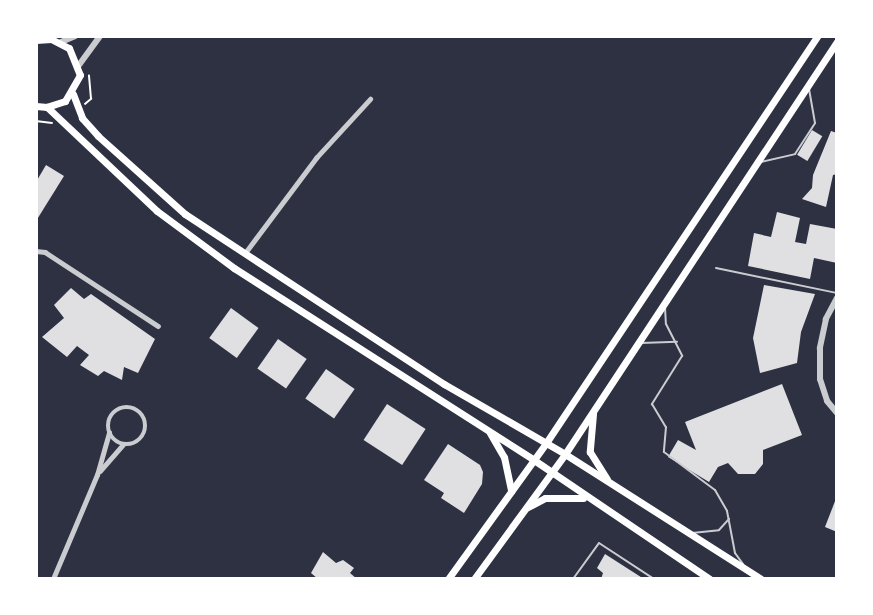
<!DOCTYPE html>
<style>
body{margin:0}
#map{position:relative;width:873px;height:615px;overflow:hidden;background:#2d3142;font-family:Cabin,sans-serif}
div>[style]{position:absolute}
.building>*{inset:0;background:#e0e0e3;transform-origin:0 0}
.path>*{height:1.5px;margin:-0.75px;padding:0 0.75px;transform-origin:0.75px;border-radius:0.75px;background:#fff}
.service>*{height:2px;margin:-1px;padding:0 1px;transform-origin:1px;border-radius:1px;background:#caccd0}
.minor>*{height:4.5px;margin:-2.25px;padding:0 2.25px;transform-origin:2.25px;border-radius:2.25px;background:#caccd0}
.minor>.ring{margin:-2.25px;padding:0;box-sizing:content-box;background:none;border:4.5px solid #caccd0;border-radius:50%}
.tertiary>*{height:6px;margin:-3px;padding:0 3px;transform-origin:3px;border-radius:3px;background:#caccd0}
.secondary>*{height:7px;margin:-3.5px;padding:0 3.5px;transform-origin:3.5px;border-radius:3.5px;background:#fff}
span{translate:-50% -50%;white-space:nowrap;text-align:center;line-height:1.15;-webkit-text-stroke:4.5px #fff;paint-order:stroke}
.frame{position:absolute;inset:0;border:38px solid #fff;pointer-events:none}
</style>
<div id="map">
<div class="building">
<div style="left:812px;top:130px;width:12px;height:29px;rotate:31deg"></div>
<div style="clip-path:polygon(831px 131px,837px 133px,837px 174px,833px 175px,826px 207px,802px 199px,812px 188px,813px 175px)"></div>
<div style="clip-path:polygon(46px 165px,64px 176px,36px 221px,36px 182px)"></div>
<div style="clip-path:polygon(777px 212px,800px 218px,795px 242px,806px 244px,810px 224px,837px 229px,837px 263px,814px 258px,810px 279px,748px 266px,754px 233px,771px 237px)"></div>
<div style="clip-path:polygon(764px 285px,815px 294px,801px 332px,797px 363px,760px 373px,753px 338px)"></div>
<div style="clip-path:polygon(71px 288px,84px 299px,91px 294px,155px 339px,138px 373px,124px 367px,122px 380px,104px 371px,98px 376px,80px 365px,89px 355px,77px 346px,67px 357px,42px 337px,64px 318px,54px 305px)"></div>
<div style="left:231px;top:308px;width:34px;height:37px;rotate:36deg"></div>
<div style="left:278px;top:339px;width:35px;height:36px;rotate:35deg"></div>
<div style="left:326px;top:369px;width:35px;height:36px;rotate:35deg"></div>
<div style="clip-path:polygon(782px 384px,802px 435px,763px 450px,763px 464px,755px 474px,738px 474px,728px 463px,718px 467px,709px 482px,668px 457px,678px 440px,696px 450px,685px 422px)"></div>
<div style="left:387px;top:404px;width:46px;height:43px;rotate:33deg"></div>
<div style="clip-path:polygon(448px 444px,480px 465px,483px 472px,482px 484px,464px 513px,441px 498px,444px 493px,424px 480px)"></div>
<div style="clip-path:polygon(837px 496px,837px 532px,825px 527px)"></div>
<div style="clip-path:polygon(323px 552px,336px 563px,343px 560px,354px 568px,350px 573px,357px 579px,318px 579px,311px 573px)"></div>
<div style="clip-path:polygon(605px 554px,644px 579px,601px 579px,603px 573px,597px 568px)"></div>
</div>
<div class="path">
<div style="left:85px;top:104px;width:8px;rotate:-40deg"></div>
<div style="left:91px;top:99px;width:23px;rotate:-95deg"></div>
<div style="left:36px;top:121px;width:16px;rotate:7deg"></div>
</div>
<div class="service">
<div style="left:761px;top:162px;width:35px;rotate:-13deg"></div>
<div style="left:795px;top:154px;width:37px;rotate:-57deg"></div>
<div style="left:815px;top:123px;width:36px;rotate:-100deg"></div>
<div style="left:716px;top:268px;width:124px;rotate:11.7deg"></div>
<div style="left:665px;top:307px;width:17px;rotate:87deg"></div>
<div style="left:666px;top:324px;width:36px;rotate:63deg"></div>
<div style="left:682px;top:356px;width:57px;rotate:122deg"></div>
<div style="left:652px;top:404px;width:27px;rotate:59deg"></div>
<div style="left:666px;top:427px;width:25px;rotate:95deg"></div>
<div style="left:664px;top:452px;width:64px;rotate:36.7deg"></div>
<div style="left:715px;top:490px;width:24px;rotate:60deg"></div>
<div style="left:727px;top:511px;width:43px;rotate:79.2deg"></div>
<div style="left:735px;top:553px;width:14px;rotate:54deg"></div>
<div style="left:641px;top:343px;width:36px;rotate:-2deg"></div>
<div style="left:692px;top:533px;width:27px;rotate:-6deg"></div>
<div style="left:719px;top:530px;width:15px;rotate:-48deg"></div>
<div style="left:573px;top:579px;width:44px;rotate:-54.2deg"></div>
<div style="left:599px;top:543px;width:66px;rotate:33.2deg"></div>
</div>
<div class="minor">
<div style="left:36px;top:251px;width:9px;rotate:6deg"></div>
<div style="left:45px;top:252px;width:135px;rotate:33.2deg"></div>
<div style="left:245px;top:253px;width:119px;rotate:-53.2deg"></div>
<div style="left:316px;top:158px;width:80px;rotate:-47.5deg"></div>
<div class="ring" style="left:108px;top:407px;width:33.5px;height:33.5px"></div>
<div style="left:100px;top:471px;width:35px;rotate:-49deg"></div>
<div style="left:53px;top:579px;width:113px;rotate:-67.1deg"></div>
<div style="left:97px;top:475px;width:44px;rotate:-74.1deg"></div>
</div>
<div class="tertiary">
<div style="left:61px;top:42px;width:15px;rotate:-23deg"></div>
<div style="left:79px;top:65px;width:36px;rotate:-54deg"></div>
<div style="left:837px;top:298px;width:24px;rotate:118deg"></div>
<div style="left:826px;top:319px;width:30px;rotate:102deg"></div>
<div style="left:820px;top:348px;width:31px;rotate:90deg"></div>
<div style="left:820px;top:379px;width:23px;rotate:72deg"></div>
<div style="left:827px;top:401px;width:16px;rotate:50deg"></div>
</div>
<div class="secondary">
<div style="left:36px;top:40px;width:15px;rotate:-4deg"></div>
<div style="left:51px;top:39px;width:20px;rotate:27deg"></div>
<div style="left:69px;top:48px;width:29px;rotate:68deg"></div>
<div style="left:80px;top:75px;width:30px;rotate:120deg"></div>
<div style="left:65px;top:101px;width:19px;rotate:162deg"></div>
<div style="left:47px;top:107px;width:11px;rotate:-175deg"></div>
<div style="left:73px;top:94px;width:26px;rotate:69deg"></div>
<div style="left:82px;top:118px;width:24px;rotate:48deg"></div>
<div style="left:98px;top:136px;width:117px;rotate:41.9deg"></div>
<div style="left:185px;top:214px;width:310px;rotate:33.3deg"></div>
<div style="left:444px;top:384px;width:140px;rotate:30deg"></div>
<div style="left:565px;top:454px;width:232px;rotate:32.5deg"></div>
<div style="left:47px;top:107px;width:151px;rotate:43.4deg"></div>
<div style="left:157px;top:211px;width:96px;rotate:36.5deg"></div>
<div style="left:234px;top:268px;width:356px;rotate:32.6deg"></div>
<div style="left:534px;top:460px;width:212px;rotate:34.1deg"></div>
<div style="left:593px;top:414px;width:38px;rotate:95deg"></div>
<div style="left:590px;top:452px;width:32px;rotate:58deg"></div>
<div style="left:490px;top:433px;width:28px;rotate:60deg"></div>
<div style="left:504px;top:457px;width:35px;rotate:78deg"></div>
<div style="left:528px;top:507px;width:19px;rotate:-28deg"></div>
<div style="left:545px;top:498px;width:38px"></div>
<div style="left:448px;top:579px;width:168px;rotate:-54.2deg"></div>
<div style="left:546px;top:443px;width:489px;rotate:-56.3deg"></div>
<div style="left:474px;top:579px;width:155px;rotate:-53.9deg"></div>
<div style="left:565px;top:454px;width:494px;rotate:-56.6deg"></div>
</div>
<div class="frame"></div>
</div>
